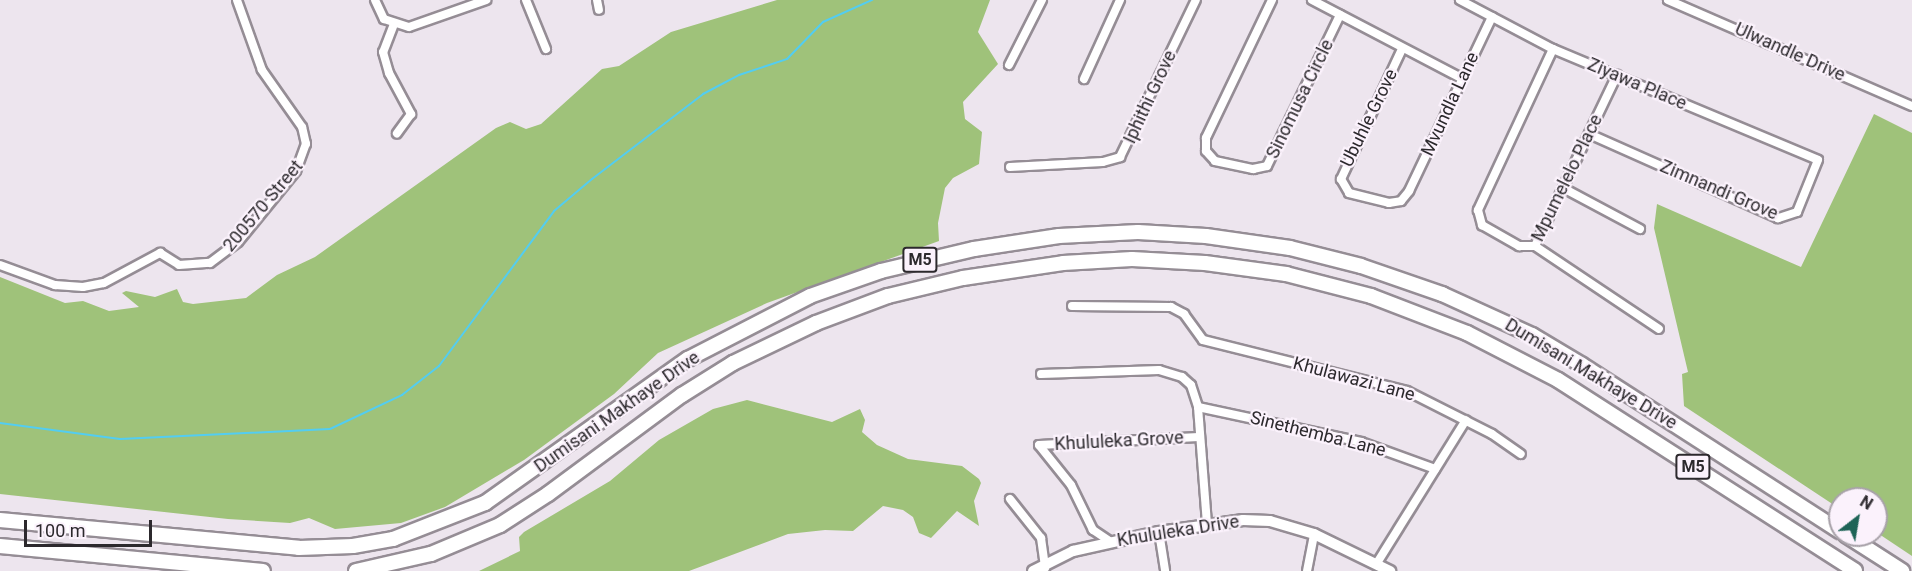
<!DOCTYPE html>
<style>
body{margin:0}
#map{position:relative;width:1912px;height:571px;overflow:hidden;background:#ede5ee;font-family:Roboto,sans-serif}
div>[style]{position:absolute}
.green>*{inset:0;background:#9fc27a}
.stream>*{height:2px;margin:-1px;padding:0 1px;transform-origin:1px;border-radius:1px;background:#53cdf1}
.roads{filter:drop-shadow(2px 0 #958d95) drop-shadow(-2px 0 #958d95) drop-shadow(0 2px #958d95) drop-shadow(0 -2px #958d95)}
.minor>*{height:8px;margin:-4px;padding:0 4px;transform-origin:4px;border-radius:4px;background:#fff}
.tertiary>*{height:10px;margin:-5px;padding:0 5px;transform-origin:5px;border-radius:5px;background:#fff}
.primary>*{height:14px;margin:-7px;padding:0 7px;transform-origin:7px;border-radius:7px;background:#fff}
span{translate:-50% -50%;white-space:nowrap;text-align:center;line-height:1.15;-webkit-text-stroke:4.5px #fbf2fc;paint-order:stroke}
.shield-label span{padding:2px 4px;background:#fbf2fc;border:2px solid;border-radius:4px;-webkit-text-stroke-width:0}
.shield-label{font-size:16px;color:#2c292d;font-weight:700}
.street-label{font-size:18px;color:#2c292d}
.north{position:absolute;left:1828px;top:487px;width:60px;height:60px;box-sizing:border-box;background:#fbf2fc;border:2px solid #a8a2a9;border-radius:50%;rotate:31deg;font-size:16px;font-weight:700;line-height:24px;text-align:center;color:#2c292d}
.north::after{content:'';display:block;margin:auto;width:21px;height:27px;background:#1e6457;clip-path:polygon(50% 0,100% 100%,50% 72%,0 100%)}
.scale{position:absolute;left:24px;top:520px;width:128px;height:27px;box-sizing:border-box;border:3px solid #2c292d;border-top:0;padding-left:8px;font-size:18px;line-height:21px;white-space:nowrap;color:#2c292d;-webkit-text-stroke:4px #fbf2fc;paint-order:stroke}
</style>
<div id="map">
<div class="green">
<div style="clip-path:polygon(777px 0,990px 0,978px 32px,998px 64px,963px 102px,965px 119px,982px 132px,979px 164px,953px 178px,945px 188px,938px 223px,939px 241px,767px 303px,658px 353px,614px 394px,524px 460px,445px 507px,401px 523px,335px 529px,309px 518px,290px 523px,228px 519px,0 494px,0 277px,65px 303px,83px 301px,109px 311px,139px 307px,122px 293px,126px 291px,155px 297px,177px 289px,183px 302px,193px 304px,246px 298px,277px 275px,315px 257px,496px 128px,510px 122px,526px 129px,541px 124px,602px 69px,619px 66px,671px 32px)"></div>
<div style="clip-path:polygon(1874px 114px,1912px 133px,1912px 556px,1876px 532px,1876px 499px,1840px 499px,1840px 509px,1684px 406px,1682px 374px,1688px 372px,1654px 228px,1657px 204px,1801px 267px)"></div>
<div style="clip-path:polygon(747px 400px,832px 422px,860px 409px,865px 420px,862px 432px,877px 445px,908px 459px,962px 466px,979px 479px,981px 483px,974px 501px,979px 526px,957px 511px,931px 538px,919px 533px,913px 517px,903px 510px,883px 506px,853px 531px,825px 530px,788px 534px,689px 571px,479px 571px,520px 551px,519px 537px,524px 532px,610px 481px,659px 440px,713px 409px)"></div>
</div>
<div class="stream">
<div style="left:0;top:423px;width:121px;rotate:7.6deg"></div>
<div style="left:120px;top:439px;width:210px;rotate:-2.7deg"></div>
<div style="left:330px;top:429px;width:80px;rotate:-25.3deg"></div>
<div style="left:402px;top:395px;width:47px;rotate:-38.1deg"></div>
<div style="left:439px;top:366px;width:193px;rotate:-53.4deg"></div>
<div style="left:554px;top:211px;width:50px;rotate:-40.1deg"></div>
<div style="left:592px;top:179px;width:140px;rotate:-37.4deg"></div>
<div style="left:703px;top:94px;width:41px;rotate:-27.8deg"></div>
<div style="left:739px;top:75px;width:51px;rotate:-18.4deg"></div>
<div style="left:787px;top:59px;width:52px;rotate:-45.8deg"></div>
<div style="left:823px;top:22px;width:54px;rotate:-24.2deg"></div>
</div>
<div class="roads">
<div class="minor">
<div style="left:375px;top:0;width:21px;rotate:65deg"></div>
<div style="left:384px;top:19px;width:26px;rotate:18deg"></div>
<div style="left:409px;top:27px;width:82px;rotate:-19.3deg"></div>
<div style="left:526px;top:0;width:53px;rotate:67.8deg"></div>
<div style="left:597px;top:0;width:10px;rotate:79deg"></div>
<div style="left:1272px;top:0;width:153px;rotate:115.6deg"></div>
<div style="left:1206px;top:138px;width:13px;rotate:90deg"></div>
<div style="left:1206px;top:151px;width:13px;rotate:48deg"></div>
<div style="left:1215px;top:161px;width:39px;rotate:12deg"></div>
<div style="left:1253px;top:169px;width:14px;rotate:-12deg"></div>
<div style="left:1267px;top:166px;width:168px;rotate:-64.2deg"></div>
<div style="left:1312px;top:0;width:168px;rotate:27.6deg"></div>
<div style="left:1460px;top:0;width:105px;rotate:27.8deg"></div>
<div style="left:1553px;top:49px;width:287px;rotate:22.7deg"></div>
<div style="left:1818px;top:160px;width:56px;rotate:112deg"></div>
<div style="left:1797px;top:212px;width:20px;rotate:162deg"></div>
<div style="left:1778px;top:218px;width:207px;rotate:-156deg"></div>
<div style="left:1668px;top:0;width:266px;rotate:23.5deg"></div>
<div style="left:394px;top:24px;width:30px;rotate:111deg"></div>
<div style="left:383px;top:52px;width:22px;rotate:74deg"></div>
<div style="left:389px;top:73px;width:47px;rotate:61.8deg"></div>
<div style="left:411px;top:114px;width:24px;rotate:126deg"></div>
<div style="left:1402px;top:49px;width:144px;rotate:115.1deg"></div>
<div style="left:1341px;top:179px;width:16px;rotate:60deg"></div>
<div style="left:1349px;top:193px;width:41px;rotate:14deg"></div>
<div style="left:1389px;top:203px;width:12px;rotate:-9deg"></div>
<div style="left:1401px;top:201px;width:13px;rotate:-51deg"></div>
<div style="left:1409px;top:191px;width:193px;rotate:-64.5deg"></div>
<div style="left:1553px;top:49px;width:178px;rotate:115deg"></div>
<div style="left:1478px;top:210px;width:16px;rotate:75deg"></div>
<div style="left:1482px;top:225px;width:43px;rotate:29.6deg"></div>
<div style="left:1519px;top:246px;width:16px"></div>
<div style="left:1535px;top:246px;width:190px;rotate:-64.4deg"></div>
<div style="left:1009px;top:65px;width:73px;rotate:-63.1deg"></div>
<div style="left:1084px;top:79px;width:87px;rotate:-65.5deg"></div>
<div style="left:1010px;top:167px;width:93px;rotate:-3.1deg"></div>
<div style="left:1103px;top:162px;width:18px;rotate:-16deg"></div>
<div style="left:1120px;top:157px;width:174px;rotate:-64.2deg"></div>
<div style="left:1565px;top:189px;width:85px;rotate:28.1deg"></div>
<div style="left:1535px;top:246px;width:149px;rotate:33.8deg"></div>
<div style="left:0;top:265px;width:59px;rotate:20deg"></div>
<div style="left:55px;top:285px;width:28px;rotate:4deg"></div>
<div style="left:83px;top:287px;width:21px;rotate:-11deg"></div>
<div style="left:104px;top:283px;width:64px;rotate:-28.2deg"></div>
<div style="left:160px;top:253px;width:22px;rotate:32deg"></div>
<div style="left:179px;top:265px;width:31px;rotate:-4deg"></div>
<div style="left:210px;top:263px;width:35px;rotate:-37deg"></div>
<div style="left:238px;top:242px;width:92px;rotate:-50.8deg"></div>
<div style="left:296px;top:171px;width:29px;rotate:-70deg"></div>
<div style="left:306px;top:144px;width:17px;rotate:-103deg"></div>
<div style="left:302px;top:127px;width:70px;rotate:-125.1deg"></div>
<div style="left:262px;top:70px;width:74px;rotate:-109.7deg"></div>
<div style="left:1072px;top:306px;width:99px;rotate:0.6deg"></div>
<div style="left:1171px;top:307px;width:15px;rotate:28deg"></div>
<div style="left:1184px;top:314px;width:32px;rotate:54deg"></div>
<div style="left:1203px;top:340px;width:210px;rotate:14deg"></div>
<div style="left:1407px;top:391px;width:95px;rotate:26.8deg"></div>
<div style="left:1492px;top:434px;width:35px;rotate:35deg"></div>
<div style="left:1041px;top:374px;width:118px;rotate:-1.9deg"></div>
<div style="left:1159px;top:370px;width:24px;rotate:17deg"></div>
<div style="left:1182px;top:377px;width:12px;rotate:42deg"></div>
<div style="left:1191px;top:385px;width:23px;rotate:72deg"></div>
<div style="left:1198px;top:407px;width:116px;rotate:85.6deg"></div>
<div style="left:1198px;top:407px;width:167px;rotate:12.1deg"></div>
<div style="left:1361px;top:442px;width:79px;rotate:20deg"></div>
<div style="left:1010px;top:499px;width:50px;rotate:51.5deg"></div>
<div style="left:1041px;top:538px;width:30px;rotate:82deg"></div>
<div style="left:1159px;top:532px;width:39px;rotate:81deg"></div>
<div style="left:1111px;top:542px;width:22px;rotate:-146deg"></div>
<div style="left:1093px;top:530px;width:50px;rotate:-116.1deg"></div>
<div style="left:1071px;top:485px;width:51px;rotate:-128.7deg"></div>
<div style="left:1039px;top:445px;width:160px;rotate:-2.9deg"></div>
<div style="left:1377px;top:563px;width:168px;rotate:-58.1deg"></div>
<div style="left:1307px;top:571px;width:38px;rotate:-79deg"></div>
</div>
<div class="tertiary">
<div style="left:1033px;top:571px;width:45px;rotate:-26.6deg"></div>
<div style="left:1073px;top:551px;width:88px;rotate:-12.5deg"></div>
<div style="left:1159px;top:532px;width:85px;rotate:-8.1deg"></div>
<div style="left:1243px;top:520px;width:27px;rotate:2deg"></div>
<div style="left:1270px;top:521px;width:46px;rotate:16.5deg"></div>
<div style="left:1314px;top:534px;width:85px;rotate:26deg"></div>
</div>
<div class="primary">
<div style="left:0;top:520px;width:300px;rotate:5.3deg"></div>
<div style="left:299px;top:548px;width:54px;rotate:-2.1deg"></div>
<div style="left:353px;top:546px;width:41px;rotate:-9.9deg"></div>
<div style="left:393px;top:539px;width:99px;rotate:-21.4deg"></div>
<div style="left:485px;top:503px;width:249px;rotate:-35.4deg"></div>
<div style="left:688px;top:359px;width:137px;rotate:-27.3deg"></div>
<div style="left:810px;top:296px;width:75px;rotate:-19.4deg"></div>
<div style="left:881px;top:271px;width:96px;rotate:-13.3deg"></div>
<div style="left:974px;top:249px;width:86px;rotate:-8.7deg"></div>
<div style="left:1059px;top:236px;width:79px;rotate:-2.9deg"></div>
<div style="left:1138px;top:232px;width:68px;rotate:3.4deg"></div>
<div style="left:1206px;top:236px;width:85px;rotate:8.1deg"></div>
<div style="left:1290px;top:248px;width:73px;rotate:14.2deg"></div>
<div style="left:1361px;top:266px;width:86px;rotate:19.1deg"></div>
<div style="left:1442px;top:294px;width:99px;rotate:24.5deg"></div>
<div style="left:1532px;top:335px;width:58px;rotate:31deg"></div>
<div style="left:1582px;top:365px;width:307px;rotate:32.8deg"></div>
<div style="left:1846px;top:535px;width:67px;rotate:32.7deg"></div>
<div style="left:0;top:546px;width:264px;rotate:5.4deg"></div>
<div style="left:356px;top:571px;width:77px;rotate:-12.8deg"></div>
<div style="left:431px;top:554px;width:75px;rotate:-22.8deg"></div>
<div style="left:500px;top:525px;width:57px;rotate:-32.9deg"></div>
<div style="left:548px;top:494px;width:167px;rotate:-36.5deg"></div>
<div style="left:682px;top:395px;width:60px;rotate:-32.1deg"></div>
<div style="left:733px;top:363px;width:92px;rotate:-25.7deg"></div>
<div style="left:816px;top:323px;width:77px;rotate:-20.6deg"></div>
<div style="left:888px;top:296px;width:77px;rotate:-13.5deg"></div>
<div style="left:963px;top:278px;width:101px;rotate:-8.5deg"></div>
<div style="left:1063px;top:263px;width:69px;rotate:-3.3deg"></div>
<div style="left:1132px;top:259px;width:73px;rotate:3.1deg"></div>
<div style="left:1205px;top:263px;width:82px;rotate:7.7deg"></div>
<div style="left:1286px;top:274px;width:88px;rotate:14.5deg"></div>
<div style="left:1371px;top:296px;width:103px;rotate:21.1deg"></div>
<div style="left:1467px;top:333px;width:102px;rotate:27.3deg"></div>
<div style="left:1558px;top:380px;width:353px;rotate:32.7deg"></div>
</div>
</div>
<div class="shield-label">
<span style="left:920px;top:260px">M5</span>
<span style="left:1693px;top:467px">M5</span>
</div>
<div class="street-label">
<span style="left:1790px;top:52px;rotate:24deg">Ulwandle Drive</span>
<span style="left:1637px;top:84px;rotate:23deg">Ziyawa Place</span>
<span style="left:1150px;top:97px;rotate:-65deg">Iphithi Grove</span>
<span style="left:1300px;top:99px;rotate:-64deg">Sinomusa Circle</span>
<span style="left:1450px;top:104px;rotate:-65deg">Mvundla Lane</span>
<span style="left:1369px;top:118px;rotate:-64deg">Ubuhle Grove</span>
<span style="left:1567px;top:178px;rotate:-64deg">Mpumelelo Place</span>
<span style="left:1719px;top:190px;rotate:23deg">Zimnandi Grove</span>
<span style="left:263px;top:206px;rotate:-50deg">200570 Street</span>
<span style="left:1591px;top:374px;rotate:31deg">Dumisani Makhaye Drive</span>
<span style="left:1354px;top:379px;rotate:15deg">Khulawazi Lane</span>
<span style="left:617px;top:412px;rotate:-35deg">Dumisani Makhaye Drive</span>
<span style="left:1318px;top:434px;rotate:14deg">Sinethemba Lane</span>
<span style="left:1119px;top:441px;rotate:-3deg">Khululeka Grove</span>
<span style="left:1178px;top:531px;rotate:-9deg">Khululeka Drive</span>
</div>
<div class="north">N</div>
<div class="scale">100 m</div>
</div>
